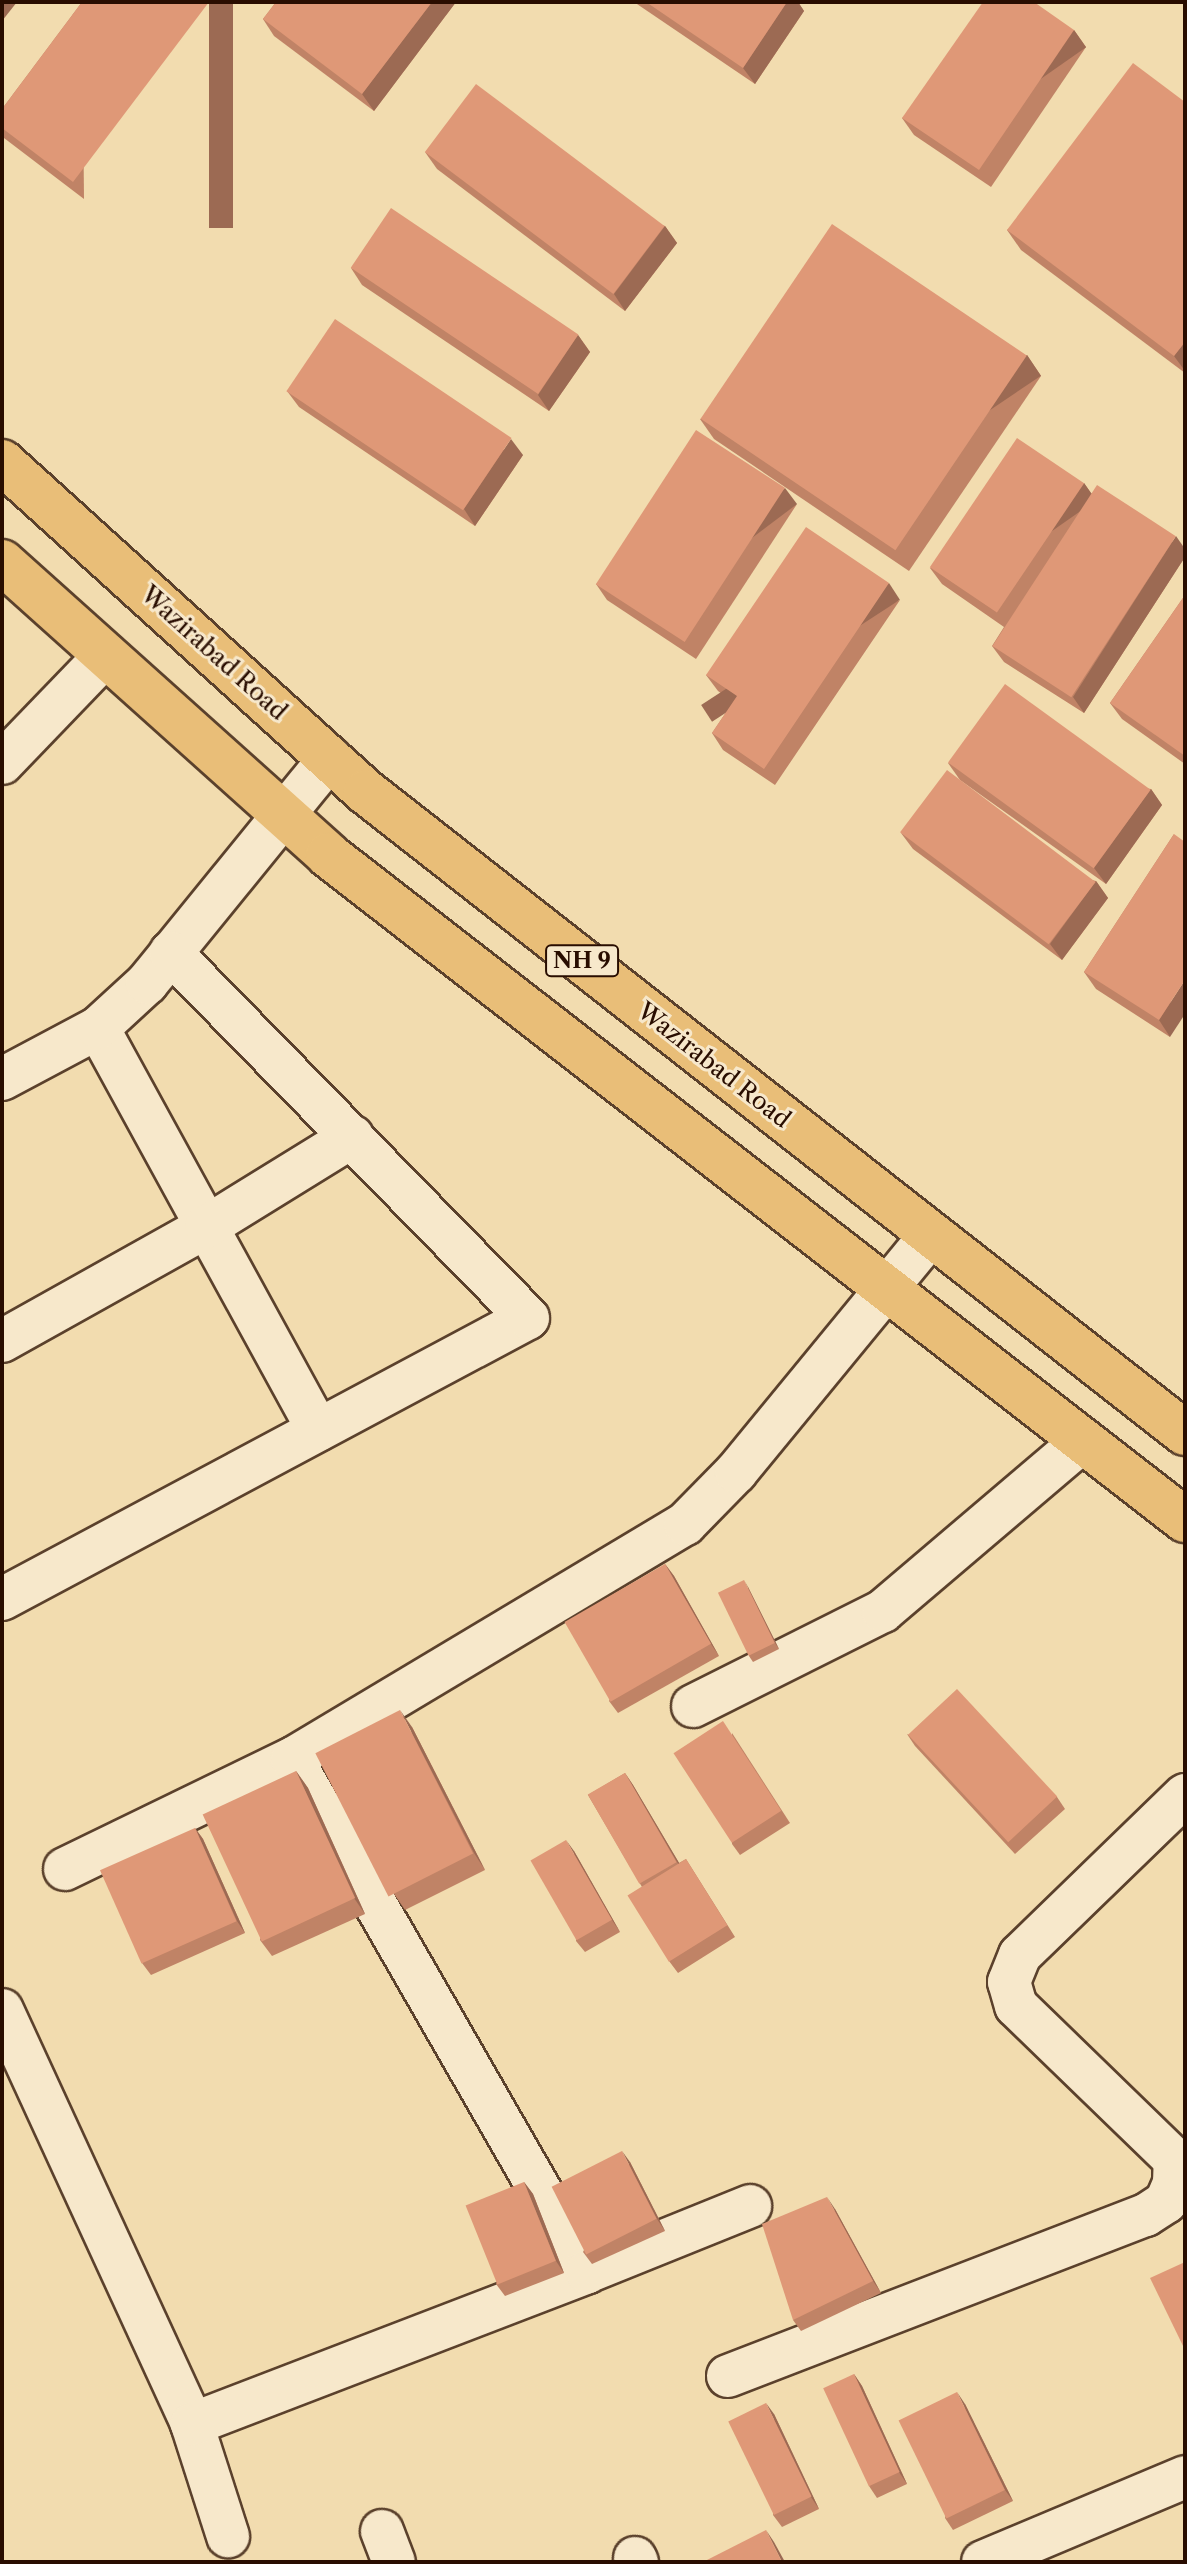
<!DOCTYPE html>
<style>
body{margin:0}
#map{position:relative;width:1187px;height:2564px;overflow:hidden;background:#f2dcaf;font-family:"Libre Caslon Text",serif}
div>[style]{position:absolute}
.roads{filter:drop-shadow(2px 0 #5b412c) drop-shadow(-2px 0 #5b412c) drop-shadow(0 2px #5b412c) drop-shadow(0 -2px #5b412c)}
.street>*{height:42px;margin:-21px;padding:0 21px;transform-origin:21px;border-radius:21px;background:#f7e8cb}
.highway>*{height:44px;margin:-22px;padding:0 22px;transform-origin:22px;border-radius:22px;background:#e9be78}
.wall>*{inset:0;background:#c08366}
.shaded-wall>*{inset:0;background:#9c6a53;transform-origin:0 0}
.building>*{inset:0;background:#df9877;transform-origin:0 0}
span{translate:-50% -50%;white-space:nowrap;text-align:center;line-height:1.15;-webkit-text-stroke:6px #f7e8cb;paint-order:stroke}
.shield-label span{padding:2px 6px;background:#f7e8cb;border:2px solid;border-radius:6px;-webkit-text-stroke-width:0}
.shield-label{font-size:22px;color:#290d00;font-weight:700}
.street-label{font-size:24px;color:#290d00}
.frame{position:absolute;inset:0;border:4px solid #290d00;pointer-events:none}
</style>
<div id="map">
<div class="roads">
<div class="street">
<div style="left:2px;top:763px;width:150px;rotate:-46.1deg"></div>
<div style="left:98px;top:1028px;width:458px;rotate:61.3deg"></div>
<div style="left:2px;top:1079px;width:109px;rotate:-28deg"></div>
<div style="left:98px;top:1028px;width:67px;rotate:-42.6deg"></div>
<div style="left:147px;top:983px;width:290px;rotate:-50.9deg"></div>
<div style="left:2px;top:1341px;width:234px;rotate:-29.2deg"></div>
<div style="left:206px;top:1227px;width:172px;rotate:-31.7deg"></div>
<div style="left:2px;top:1599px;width:596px;rotate:-28.11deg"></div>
<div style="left:528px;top:1318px;width:511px;rotate:-134.37deg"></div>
<div style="left:693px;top:1706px;width:212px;rotate:-26.6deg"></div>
<div style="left:883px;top:1611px;width:262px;rotate:-40.4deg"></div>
<div style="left:292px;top:1759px;width:592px;rotate:60.1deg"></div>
<div style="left:65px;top:1869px;width:252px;rotate:-25.9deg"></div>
<div style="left:292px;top:1759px;width:458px;rotate:-30.9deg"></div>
<div style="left:685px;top:1524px;width:73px;rotate:-45.6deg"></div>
<div style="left:736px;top:1472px;width:307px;rotate:-50.6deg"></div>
<div style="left:2px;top:2010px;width:456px;rotate:65.3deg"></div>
<div style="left:192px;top:2424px;width:118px;rotate:72.2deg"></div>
<div style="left:728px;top:2376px;width:448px;rotate:-21.1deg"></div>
<div style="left:1146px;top:2215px;width:24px;rotate:-33deg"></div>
<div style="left:1166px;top:2202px;width:21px;rotate:-67deg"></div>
<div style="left:1174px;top:2183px;width:23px;rotate:-88deg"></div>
<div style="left:1175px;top:2160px;width:221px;rotate:-135.9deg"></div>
<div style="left:1016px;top:2006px;width:25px;rotate:-106deg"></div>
<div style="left:1009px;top:1982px;width:29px;rotate:-68deg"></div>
<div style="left:1020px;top:1955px;width:230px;rotate:-44.1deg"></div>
<div style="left:192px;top:2424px;width:423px;rotate:-21deg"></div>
<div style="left:587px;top:2272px;width:176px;rotate:-22deg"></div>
<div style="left:382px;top:2531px;width:33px;rotate:69deg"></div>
<div style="left:635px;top:2558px;width:4px;rotate:63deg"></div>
<div style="left:983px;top:2562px;width:219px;rotate:-22.8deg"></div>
</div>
<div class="highway">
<div style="left:2px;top:462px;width:491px;rotate:42.2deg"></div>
<div style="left:366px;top:792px;width:1040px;rotate:38.05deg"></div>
<div style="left:2px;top:562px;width:438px;rotate:41.9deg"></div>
<div style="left:328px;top:855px;width:1085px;rotate:37.81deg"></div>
</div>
</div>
<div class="wall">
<div style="clip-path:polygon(82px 2px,84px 199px,4px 138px,2px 134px,2px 109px)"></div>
<div style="clip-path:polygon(276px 2px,456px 2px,374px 111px,274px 36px,263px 19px)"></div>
<div style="clip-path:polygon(634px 2px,798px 2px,804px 11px,755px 84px)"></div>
<div style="clip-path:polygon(1074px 30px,1086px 47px,991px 187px,914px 135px,902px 118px)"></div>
<div style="clip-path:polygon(1185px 102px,1185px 373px,1021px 250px,1007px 230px)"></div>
<div style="clip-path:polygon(425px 152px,665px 226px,677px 243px,625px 311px,437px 169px)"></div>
<div style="clip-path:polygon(351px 268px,578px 335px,590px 352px,549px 411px,362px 285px)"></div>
<div style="clip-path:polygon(1027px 355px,1041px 376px,909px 571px,714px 439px,700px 419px)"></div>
<div style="clip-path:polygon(287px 391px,523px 455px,475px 526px,299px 407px)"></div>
<div style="clip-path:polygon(1084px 483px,1091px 493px,1185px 549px,1185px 557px,1084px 713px,1004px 662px,992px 646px,1004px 627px,942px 584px,930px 568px)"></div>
<div style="clip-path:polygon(797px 504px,696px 659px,607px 600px,596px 584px)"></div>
<div style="clip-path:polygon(1185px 595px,1185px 764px,1122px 719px,1110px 703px)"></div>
<div style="clip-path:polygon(900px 600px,775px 785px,723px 750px,712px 733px,733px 702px,718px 691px,706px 675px)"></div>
<div style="clip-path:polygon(948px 763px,1151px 789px,1162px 805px,1106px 884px,960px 780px)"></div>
<div style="clip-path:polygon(901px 833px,1096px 881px,1108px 898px,1062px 960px,913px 849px)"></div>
<div style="clip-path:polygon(1174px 834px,1170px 1037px,1096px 989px,1084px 972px)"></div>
<div style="clip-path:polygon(665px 1564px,674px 1576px,719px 1656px,618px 1713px,609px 1701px)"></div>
<div style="clip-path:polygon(748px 1587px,779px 1649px,753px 1662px,749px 1656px)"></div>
<div style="clip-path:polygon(412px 1727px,485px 1870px,405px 1910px,394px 1894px)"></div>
<div style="clip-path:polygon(732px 1733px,790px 1823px,740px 1855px,732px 1844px)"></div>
<div style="clip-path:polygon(907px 1734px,1057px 1797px,1065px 1809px,1015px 1854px,915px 1746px)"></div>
<div style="clip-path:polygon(296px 1771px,308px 1788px,365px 1914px,272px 1956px,260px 1940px)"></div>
<div style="clip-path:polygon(625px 1773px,633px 1785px,679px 1863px,686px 1859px,735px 1937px,678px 1973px,669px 1961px,642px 1887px,588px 1795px)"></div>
<div style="clip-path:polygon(195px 1828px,203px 1839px,245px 1933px,151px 1975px,142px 1963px)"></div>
<div style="clip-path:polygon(574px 1851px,620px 1932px,585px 1952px,576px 1941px)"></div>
<div style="clip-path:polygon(630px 2162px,665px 2231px,592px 2264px,583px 2252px)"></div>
<div style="clip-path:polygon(524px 2182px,533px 2194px,564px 2273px,505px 2296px,496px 2284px)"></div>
<div style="clip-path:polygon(835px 2209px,881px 2293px,801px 2331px,793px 2320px)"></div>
<div style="clip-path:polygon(854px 2374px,862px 2386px,907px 2484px,877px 2498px,869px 2486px)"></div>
<div style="clip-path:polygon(965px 2404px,1013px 2501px,953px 2530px,945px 2518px)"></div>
<div style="clip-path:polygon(774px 2414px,819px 2509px,782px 2527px,773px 2515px)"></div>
</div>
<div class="shaded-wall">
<div style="clip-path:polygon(2px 2px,17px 2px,2px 21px)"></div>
<div style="left:209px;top:2px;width:24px;height:226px"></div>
<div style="clip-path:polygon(432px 2px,456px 2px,374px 111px,362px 94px)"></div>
<div style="clip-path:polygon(787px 2px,798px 2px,804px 11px,755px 84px,743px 68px)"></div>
<div style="left:1074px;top:30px;width:21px;height:169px;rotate:55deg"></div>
<div style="clip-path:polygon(665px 226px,677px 243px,625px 311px,614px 294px)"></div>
<div style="clip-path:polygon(578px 335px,590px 352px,549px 411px,538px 395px)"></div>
<div style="clip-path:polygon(1185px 342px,1185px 371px,1174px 356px)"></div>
<div style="left:1027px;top:355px;width:25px;height:236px;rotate:56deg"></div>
<div style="clip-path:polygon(511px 439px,523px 455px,475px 526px,464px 509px)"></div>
<div style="left:1084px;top:483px;width:21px;height:156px;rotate:55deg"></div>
<div style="left:785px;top:488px;width:20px;height:184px;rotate:53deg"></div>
<div style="clip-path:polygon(1176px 536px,1185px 549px,1185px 557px,1084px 713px,1073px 697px)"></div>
<div style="left:889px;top:583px;width:20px;height:224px;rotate:57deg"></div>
<div style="clip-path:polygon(1151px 789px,1162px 805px,1106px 884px,1094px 868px)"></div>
<div style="clip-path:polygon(1096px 881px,1108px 898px,1062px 960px,1050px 944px)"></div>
<div style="clip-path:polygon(1185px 980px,1185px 1014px,1170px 1037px,1159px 1020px)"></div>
<div style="clip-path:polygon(665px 1564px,674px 1576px,719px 1656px,711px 1644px)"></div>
<div style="clip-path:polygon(744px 1580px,748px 1587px,779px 1649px,775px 1643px)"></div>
<div style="clip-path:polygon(400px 1710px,412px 1727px,485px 1870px,474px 1853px)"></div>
<div style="clip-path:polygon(296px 1771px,308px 1788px,365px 1914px,354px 1898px)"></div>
<div style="clip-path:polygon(625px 1773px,633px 1785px,685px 1873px,677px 1862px)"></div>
<div style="clip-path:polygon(195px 1828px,203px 1839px,245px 1933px,237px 1921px)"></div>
<div style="clip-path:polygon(566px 1840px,574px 1851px,620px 1932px,612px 1920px)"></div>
<div style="clip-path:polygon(622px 2151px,630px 2162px,665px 2231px,657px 2219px)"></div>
<div style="clip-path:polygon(524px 2182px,533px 2194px,564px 2273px,556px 2261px)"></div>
<div style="clip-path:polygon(827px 2197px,835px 2209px,881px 2293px,873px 2281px)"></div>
<div style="clip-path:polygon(854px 2374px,862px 2386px,907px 2484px,899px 2472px)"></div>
<div style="clip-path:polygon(957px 2392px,965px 2404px,1013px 2501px,1005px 2490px)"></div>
<div style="clip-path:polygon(766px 2403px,774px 2414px,819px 2509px,811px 2497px)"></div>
<div style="clip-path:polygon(766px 2530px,774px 2542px,785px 2562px,782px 2562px)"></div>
</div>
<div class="building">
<div style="clip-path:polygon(82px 2px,209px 2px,73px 182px,2px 128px,2px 109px)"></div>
<div style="clip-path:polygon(276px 2px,432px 2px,362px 94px,263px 19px)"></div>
<div style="clip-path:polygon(646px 2px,787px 2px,743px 68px)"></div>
<div style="clip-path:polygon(983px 2px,1034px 2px,1074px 30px,979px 170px,902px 118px)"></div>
<div style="clip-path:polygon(1133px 63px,1185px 102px,1185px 342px,1174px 356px,1007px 230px)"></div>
<div style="left:476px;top:84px;width:236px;height:85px;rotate:37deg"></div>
<div style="left:391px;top:208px;width:226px;height:72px;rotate:34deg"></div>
<div style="left:832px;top:224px;width:235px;height:235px;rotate:34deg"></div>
<div style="left:335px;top:319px;width:213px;height:87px;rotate:34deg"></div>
<div style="left:696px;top:430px;width:106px;height:184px;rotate:33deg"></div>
<div style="left:1017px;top:438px;width:81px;height:156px;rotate:34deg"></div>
<div style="left:1097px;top:485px;width:94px;height:192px;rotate:33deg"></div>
<div style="clip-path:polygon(806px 527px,889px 583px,764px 769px,712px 733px,737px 696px,706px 675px)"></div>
<div style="clip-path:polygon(1185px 595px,1185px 756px,1110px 703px)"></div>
<div style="left:1005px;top:684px;width:180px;height:97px;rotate:36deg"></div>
<div style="left:947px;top:770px;width:186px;height:78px;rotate:37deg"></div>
<div style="clip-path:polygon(1174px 834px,1185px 842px,1185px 980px,1159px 1020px,1084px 972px)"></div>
<div style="left:665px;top:1564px;width:92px;height:116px;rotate:60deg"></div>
<div style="left:744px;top:1580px;width:70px;height:29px;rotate:64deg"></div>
<div style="left:957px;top:1689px;width:147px;height:67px;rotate:47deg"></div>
<div style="left:400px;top:1710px;width:161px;height:95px;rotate:63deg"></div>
<div style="left:723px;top:1721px;width:107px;height:59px;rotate:57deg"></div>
<div style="left:296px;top:1771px;width:140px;height:103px;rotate:65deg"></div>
<div style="left:625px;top:1773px;width:103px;height:43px;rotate:60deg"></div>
<div style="left:195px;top:1828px;width:102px;height:104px;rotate:66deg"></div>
<div style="left:566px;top:1840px;width:92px;height:41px;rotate:60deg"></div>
<div style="left:686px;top:1859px;width:78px;height:69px;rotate:58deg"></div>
<div style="left:622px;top:2151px;width:76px;height:79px;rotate:63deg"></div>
<div style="left:524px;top:2182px;width:85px;height:63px;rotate:68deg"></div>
<div style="clip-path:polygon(827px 2197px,873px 2281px,793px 2320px,762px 2224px)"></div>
<div style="clip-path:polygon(1185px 2262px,1185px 2350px,1150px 2278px)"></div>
<div style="left:854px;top:2374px;width:108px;height:34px;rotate:65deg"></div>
<div style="left:957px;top:2392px;width:109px;height:65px;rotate:64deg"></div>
<div style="left:766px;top:2403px;width:104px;height:42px;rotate:64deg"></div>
<div style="clip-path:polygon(766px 2530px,782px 2562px,703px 2562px)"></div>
</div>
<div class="shield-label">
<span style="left:582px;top:961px">NH 9</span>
</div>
<div class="street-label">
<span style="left:214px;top:653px;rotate:42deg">Wazirabad Road</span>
<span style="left:714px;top:1065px;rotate:38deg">Wazirabad Road</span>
</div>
<div class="frame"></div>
</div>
